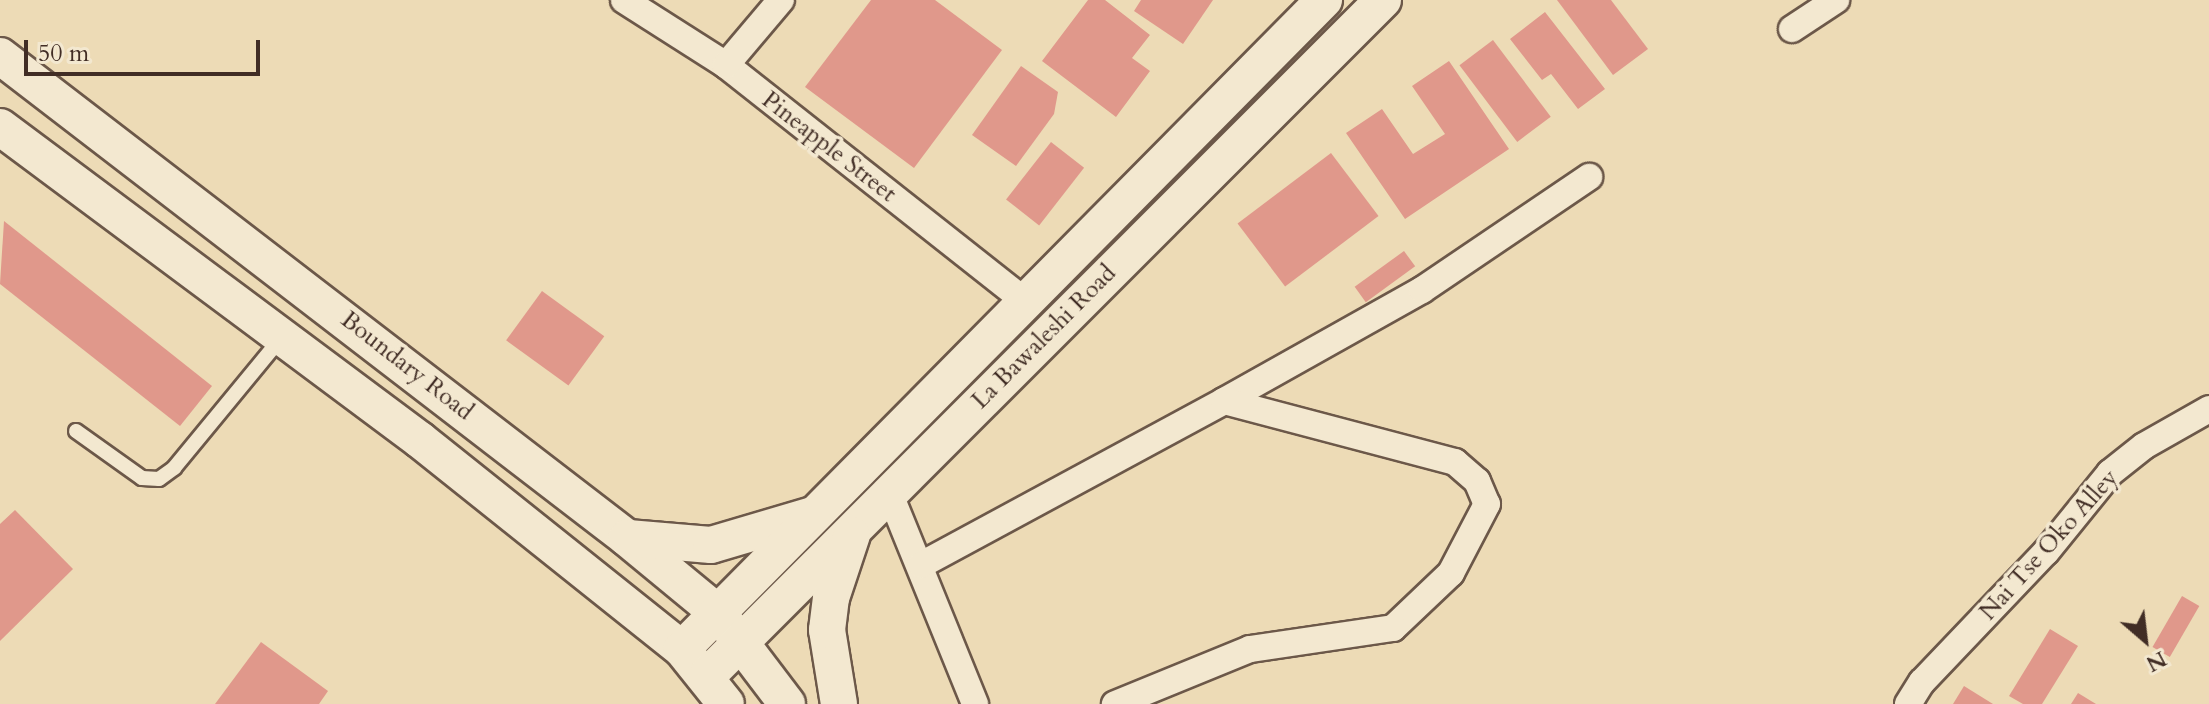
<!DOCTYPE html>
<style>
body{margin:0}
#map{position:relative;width:2209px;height:704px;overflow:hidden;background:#eddbb6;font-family:Cardo,serif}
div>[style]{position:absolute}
.building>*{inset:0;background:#e0988b;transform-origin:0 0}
.roads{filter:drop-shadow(2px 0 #6c5849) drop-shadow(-2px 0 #6c5849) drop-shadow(0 2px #6c5849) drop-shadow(0 -2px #6c5849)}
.lane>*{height:14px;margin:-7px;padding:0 7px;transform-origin:7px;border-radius:7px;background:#f3e8d0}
.street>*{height:26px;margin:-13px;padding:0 13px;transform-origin:13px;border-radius:13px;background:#f3e8d0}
.secondary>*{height:36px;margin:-18px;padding:0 18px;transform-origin:18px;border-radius:18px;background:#f3e8d0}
span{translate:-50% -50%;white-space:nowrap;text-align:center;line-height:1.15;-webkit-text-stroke:7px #f3e8d0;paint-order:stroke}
.street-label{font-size:24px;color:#412d25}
.north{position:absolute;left:2105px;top:600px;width:80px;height:80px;-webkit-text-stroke:6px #f3e8d0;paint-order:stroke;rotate:152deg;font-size:22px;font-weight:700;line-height:32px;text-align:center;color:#412d25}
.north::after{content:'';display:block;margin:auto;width:28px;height:36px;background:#412d25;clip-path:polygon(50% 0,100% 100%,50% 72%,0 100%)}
.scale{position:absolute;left:24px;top:40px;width:236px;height:36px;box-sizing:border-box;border:4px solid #412d25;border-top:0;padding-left:10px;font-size:24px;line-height:28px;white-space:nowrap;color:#412d25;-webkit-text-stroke:6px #f3e8d0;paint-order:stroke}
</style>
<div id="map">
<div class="building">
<div style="clip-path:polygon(871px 0,935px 0,1002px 50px,914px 168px,805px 87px)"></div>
<div style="clip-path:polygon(1088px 0,1105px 0,1150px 35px,1132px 58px,1150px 71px,1116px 117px,1042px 61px)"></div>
<div style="clip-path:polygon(1141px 0,1213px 0,1183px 44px,1134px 11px)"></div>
<div style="clip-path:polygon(1557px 0,1611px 0,1648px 49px,1613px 75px)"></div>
<div style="clip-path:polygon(1545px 12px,1605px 89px,1578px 109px,1551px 74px,1542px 80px,1510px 39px)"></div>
<div style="left:1493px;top:40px;width:96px;height:42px;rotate:53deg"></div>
<div style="clip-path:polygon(1449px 61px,1509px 149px,1405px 219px,1346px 133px,1382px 109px,1413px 154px,1445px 134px,1412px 86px)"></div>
<div style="clip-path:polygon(1021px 66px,1058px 92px,1054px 114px,1016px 166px,972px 135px)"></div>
<div style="left:1051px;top:142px;width:42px;height:73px;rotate:38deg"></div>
<div style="left:1331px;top:153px;width:79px;height:117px;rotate:53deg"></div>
<div style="clip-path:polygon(4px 221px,212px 386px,180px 426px,0 284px)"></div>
<div style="left:1404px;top:251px;width:19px;height:61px;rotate:54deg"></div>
<div style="left:542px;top:291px;width:77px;height:61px;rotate:36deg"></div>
<div style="clip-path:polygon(15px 510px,73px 569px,0 641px,0 524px)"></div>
<div style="left:2182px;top:596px;width:20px;height:59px;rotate:30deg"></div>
<div style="clip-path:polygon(2050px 629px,2078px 646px,2042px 704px,2023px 704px,2009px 696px)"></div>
<div style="clip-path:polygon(261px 642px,328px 691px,319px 704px,215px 704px)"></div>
<div style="clip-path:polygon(1964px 686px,1993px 704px,1953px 704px)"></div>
<div style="clip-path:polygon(2078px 693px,2096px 704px,2071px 704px)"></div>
</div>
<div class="roads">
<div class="lane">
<div style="left:76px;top:431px;width:81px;rotate:35.5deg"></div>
<div style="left:142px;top:478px;width:17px;rotate:3deg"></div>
<div style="left:159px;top:479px;width:19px;rotate:-36deg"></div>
<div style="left:174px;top:468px;width:170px;rotate:-50.5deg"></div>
</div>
<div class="street">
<div style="left:624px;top:0;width:121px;rotate:32.5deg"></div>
<div style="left:726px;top:65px;width:384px;rotate:38.3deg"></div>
<div style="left:1792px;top:29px;width:53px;rotate:-33.4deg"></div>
<div style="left:726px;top:65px;width:85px;rotate:-49.8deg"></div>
<div style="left:1224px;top:401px;width:227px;rotate:-29.3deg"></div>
<div style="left:1422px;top:290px;width:202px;rotate:-34.1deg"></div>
<div style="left:889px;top:492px;width:229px;rotate:67.9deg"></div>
<div style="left:921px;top:565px;width:345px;rotate:-28.4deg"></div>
<div style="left:1224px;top:401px;width:239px;rotate:14.8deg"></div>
<div style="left:1455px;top:462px;width:29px;rotate:41deg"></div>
<div style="left:1477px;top:481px;width:25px;rotate:67deg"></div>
<div style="left:1487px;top:504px;width:78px;rotate:117.6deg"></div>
<div style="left:1451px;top:573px;width:80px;rotate:136.5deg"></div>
<div style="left:1393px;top:628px;width:145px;rotate:171.6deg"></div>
<div style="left:1250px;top:649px;width:146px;rotate:157.8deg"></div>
<div style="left:1908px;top:704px;width:26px;rotate:-58deg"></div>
<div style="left:1922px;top:682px;width:180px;rotate:-46.4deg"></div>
<div style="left:2046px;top:552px;width:102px;rotate:-51deg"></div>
<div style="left:2110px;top:473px;width:43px;rotate:-38.5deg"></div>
<div style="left:2144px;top:446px;width:75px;rotate:-29.6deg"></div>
</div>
<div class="secondary">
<div style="left:0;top:56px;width:791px;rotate:37.55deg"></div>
<div style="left:627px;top:538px;width:118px;rotate:39.5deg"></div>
<div style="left:718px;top:613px;width:114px;rotate:52.8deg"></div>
<div style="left:0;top:127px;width:524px;rotate:36.69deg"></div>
<div style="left:420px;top:440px;width:335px;rotate:38.6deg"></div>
<div style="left:682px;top:649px;width:70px;rotate:51.3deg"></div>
<div style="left:628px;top:538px;width:83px;rotate:4.8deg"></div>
<div style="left:711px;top:545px;width:105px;rotate:-16.5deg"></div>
<div style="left:682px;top:649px;width:913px;rotate:-45.31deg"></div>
<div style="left:707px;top:676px;width:956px;rotate:-45deg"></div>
<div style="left:839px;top:704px;width:75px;rotate:-99.2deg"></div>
<div style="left:827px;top:630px;width:32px;rotate:-83deg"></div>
<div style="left:831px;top:598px;width:66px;rotate:-71.6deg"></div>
</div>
</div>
<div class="street-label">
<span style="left:829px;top:147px;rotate:38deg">Pineapple Street</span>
<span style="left:1044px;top:337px;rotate:-45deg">La Bawaleshi Road</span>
<span style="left:407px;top:366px;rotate:38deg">Boundary Road</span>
<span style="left:2049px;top:545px;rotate:-48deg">Nai Tse Oko Alley</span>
</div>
<div class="north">N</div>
<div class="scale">50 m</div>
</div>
